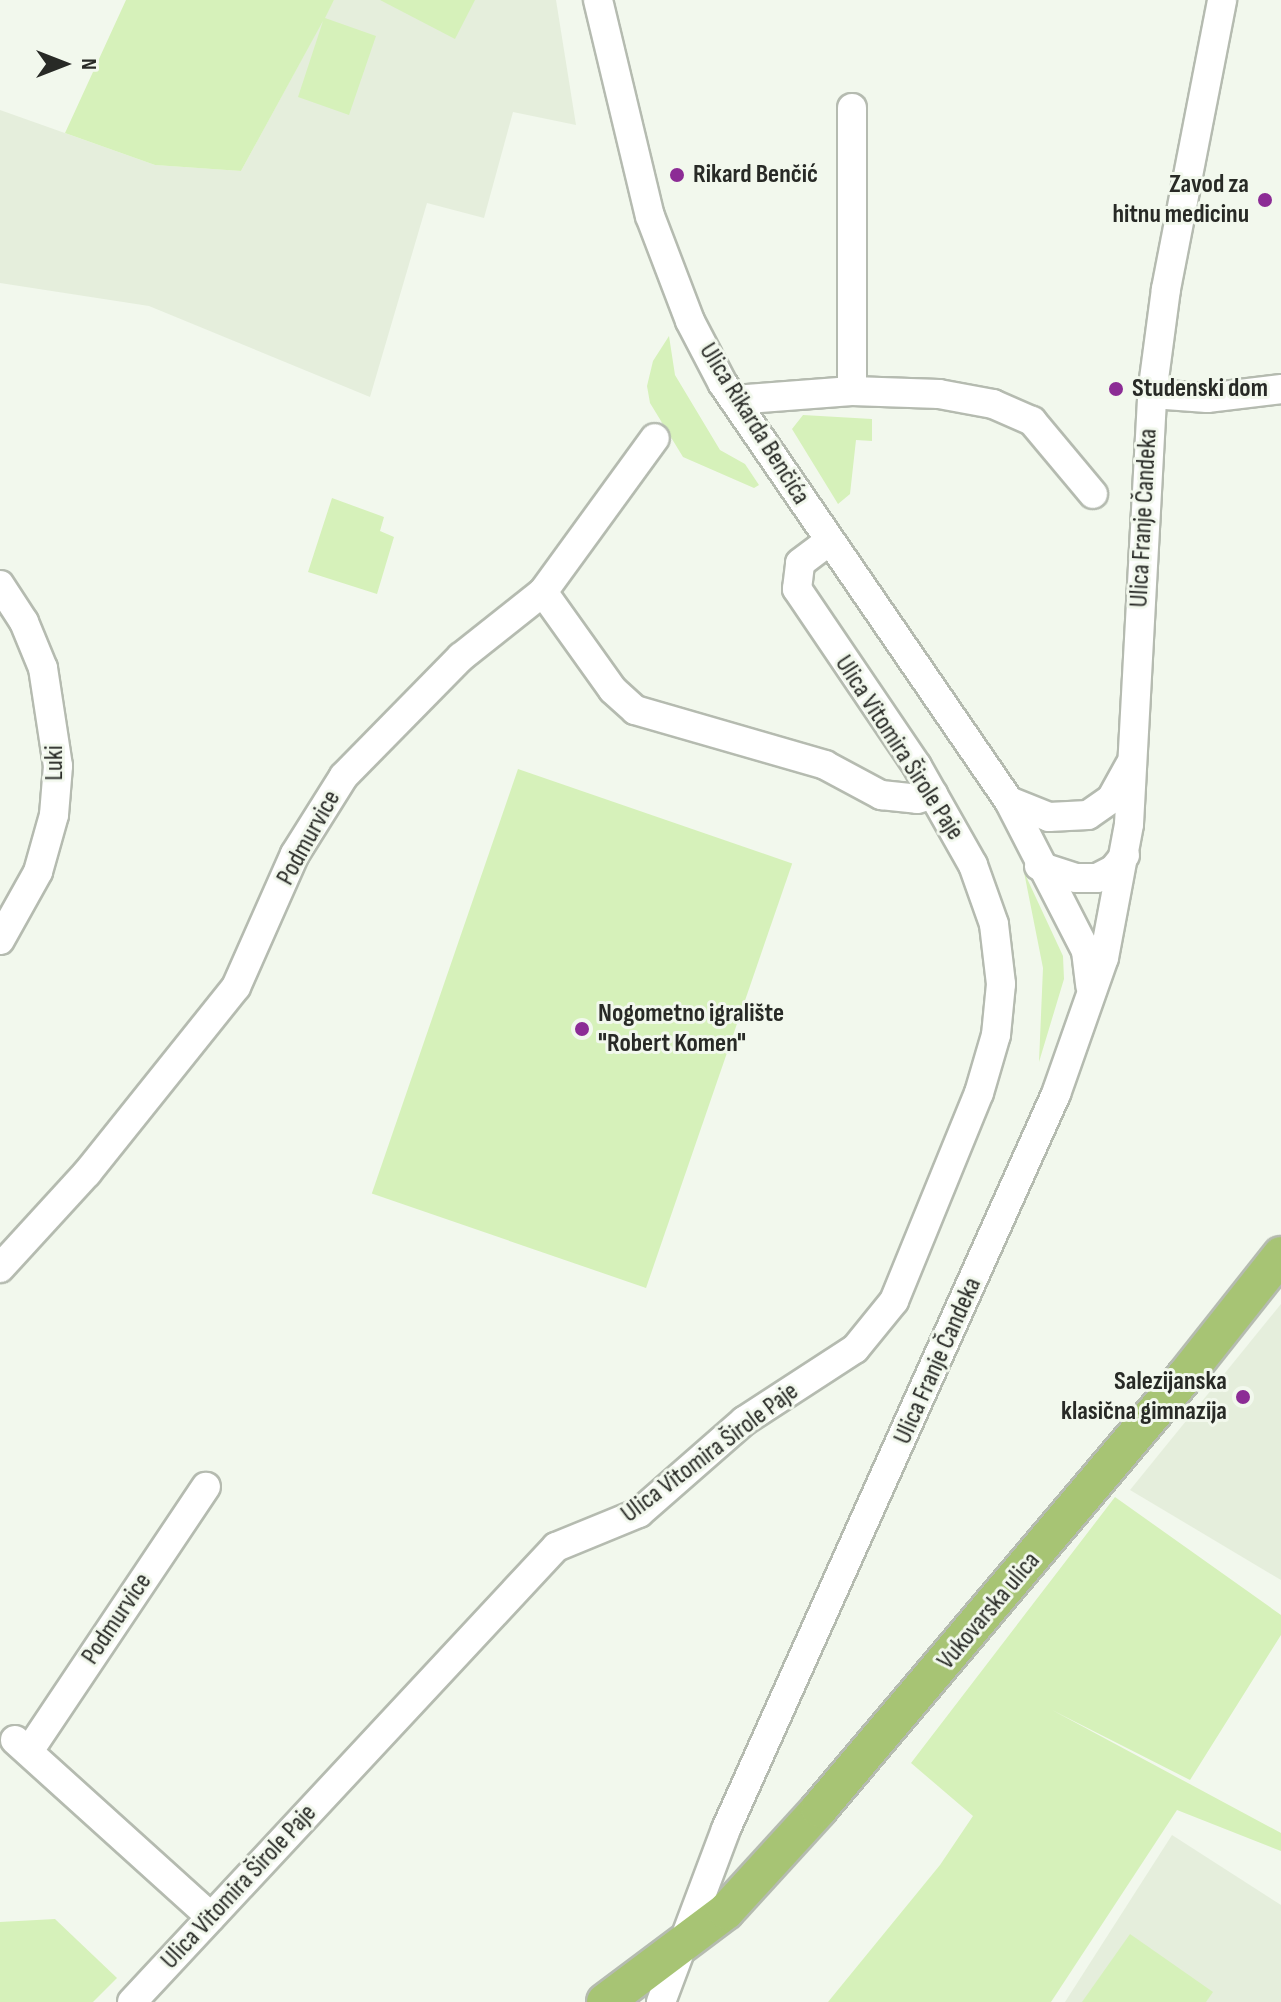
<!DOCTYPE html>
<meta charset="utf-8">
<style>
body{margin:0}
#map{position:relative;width:1281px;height:2002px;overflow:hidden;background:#f2f8ed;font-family:"Sofia Sans Condensed",sans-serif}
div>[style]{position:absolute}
.built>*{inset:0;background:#e5eedc}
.green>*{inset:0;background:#d6f1ba;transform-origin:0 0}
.roads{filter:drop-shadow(2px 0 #b5bbb0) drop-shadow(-2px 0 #b5bbb0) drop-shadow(0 2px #b5bbb0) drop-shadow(0 -2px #b5bbb0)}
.minor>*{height:28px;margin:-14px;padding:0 14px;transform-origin:14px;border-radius:14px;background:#fff}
.major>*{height:36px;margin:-18px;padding:0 18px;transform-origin:18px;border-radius:18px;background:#a7c474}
.dots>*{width:22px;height:22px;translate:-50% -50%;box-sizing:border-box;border:4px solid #f2f8ed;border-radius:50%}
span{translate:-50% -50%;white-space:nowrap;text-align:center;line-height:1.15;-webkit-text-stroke:6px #f2f8ed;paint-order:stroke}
.poi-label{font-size:26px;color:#282a26;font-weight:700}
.left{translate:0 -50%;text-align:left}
.right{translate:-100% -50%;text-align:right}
.street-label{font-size:26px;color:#282a26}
.north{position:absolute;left:24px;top:24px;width:80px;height:80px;-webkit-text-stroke:6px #f2f8ed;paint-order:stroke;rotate:90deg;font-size:22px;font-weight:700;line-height:32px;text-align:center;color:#282a26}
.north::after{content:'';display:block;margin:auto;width:28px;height:36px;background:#282a26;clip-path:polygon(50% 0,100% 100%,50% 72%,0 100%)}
</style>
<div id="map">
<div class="built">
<div style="clip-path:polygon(334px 0,556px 0,576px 125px,513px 112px,484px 218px,427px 203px,370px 397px,149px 306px,0 283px,0 110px,155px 165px,241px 171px)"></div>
<div style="clip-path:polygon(1281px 1304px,1281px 1580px,1130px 1490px)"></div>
<div style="clip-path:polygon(1172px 1835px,1281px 1905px,1281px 2002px,1065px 2002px)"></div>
</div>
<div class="green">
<div style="clip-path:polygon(126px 0,334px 0,325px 18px,376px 36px,349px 115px,298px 97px,323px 21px,241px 171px,155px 165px,65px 133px)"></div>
<div style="clip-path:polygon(380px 0,475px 0,455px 39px)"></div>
<div style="clip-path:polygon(669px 336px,675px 375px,720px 450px,745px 464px,759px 485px,754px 488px,683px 457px,650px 403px,647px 386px,653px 361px)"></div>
<div style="clip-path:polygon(803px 415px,872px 419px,872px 441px,856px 440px,850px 494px,838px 504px,792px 429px)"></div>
<div style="clip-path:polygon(332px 498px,384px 517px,380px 531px,394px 537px,377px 594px,308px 572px)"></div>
<div style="left:518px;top:769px;width:290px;height:449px;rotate:19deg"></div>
<div style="clip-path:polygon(1024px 872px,1063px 956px,1064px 979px,1039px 1062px,1043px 968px)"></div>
<div style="clip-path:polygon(1115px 1497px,1281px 1615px,1281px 1635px,1190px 1780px,1052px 1710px,1281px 1833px,1281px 1851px,1177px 1810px,1051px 2002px,828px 2002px,940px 1865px,973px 1816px,911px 1763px)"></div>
<div style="clip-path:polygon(55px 1919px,117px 1978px,93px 2002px,0 2002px,0 1922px)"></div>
<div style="clip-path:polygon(1130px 1934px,1213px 1992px,1206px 2002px,1082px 2002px)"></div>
</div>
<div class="roads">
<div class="minor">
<div style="left:598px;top:0;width:222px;rotate:76.5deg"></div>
<div style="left:650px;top:216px;width:112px;rotate:69.1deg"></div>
<div style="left:690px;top:321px;width:71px;rotate:62.4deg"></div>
<div style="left:723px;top:384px;width:506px;rotate:55.56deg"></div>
<div style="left:1009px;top:801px;width:169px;rotate:62.8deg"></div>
<div style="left:1086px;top:951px;width:35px;rotate:83deg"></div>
<div style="left:852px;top:108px;width:283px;rotate:90deg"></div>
<div style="left:1152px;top:394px;width:55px;rotate:4.2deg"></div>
<div style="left:1207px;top:398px;width:75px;rotate:-6.9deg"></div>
<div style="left:734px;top:400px;width:118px;rotate:-4.4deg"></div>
<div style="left:852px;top:391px;width:87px;rotate:2deg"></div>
<div style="left:939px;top:394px;width:55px;rotate:10.5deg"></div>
<div style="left:993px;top:404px;width:43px;rotate:23.6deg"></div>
<div style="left:1032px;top:421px;width:95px;rotate:50.1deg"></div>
<div style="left:0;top:585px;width:44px;rotate:57deg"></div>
<div style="left:24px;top:622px;width:50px;rotate:67.6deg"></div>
<div style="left:43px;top:668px;width:99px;rotate:81.3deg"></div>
<div style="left:58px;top:766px;width:49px;rotate:94.7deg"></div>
<div style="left:54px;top:815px;width:59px;rotate:105.7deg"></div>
<div style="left:38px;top:872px;width:78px;rotate:119.2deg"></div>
<div style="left:543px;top:592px;width:120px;rotate:54.5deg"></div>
<div style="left:613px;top:690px;width:30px;rotate:42deg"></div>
<div style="left:635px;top:710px;width:198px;rotate:16.1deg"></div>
<div style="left:825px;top:765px;width:64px;rotate:28.2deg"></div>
<div style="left:881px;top:795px;width:36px;rotate:6deg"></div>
<div style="left:917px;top:799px;width:17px;rotate:-17deg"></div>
<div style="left:1009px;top:801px;width:43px;rotate:21.8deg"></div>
<div style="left:1049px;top:817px;width:39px;rotate:-3deg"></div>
<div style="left:1088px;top:815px;width:28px;rotate:-35deg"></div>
<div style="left:1111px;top:799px;width:38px;rotate:-61deg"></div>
<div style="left:1039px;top:866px;width:39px;rotate:18deg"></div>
<div style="left:1076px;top:878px;width:21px"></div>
<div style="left:1097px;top:878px;width:18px;rotate:-27deg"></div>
<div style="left:1113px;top:870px;width:19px;rotate:-51deg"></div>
<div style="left:0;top:1268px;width:129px;rotate:-47.5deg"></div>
<div style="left:87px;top:1173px;width:238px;rotate:-51.3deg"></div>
<div style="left:236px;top:987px;width:145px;rotate:-66.1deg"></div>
<div style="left:295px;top:854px;width:92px;rotate:-57.9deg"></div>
<div style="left:344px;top:776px;width:167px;rotate:-45.5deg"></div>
<div style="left:461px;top:657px;width:105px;rotate:-38.4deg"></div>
<div style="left:543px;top:592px;width:190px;rotate:-54deg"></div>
<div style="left:15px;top:1740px;width:264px;rotate:42.1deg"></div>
<div style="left:29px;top:1751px;width:318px;rotate:-56.2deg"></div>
<div style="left:132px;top:2002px;width:622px;rotate:-47.02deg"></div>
<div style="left:556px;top:1547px;width:90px;rotate:-22.3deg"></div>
<div style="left:639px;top:1513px;width:140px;rotate:-41.2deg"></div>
<div style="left:744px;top:1421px;width:132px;rotate:-33deg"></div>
<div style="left:855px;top:1349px;width:62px;rotate:-50.9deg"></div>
<div style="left:894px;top:1301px;width:225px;rotate:-67.8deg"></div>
<div style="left:979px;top:1093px;width:60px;rotate:-73.7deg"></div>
<div style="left:996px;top:1035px;width:51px;rotate:-84.4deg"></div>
<div style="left:1001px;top:984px;width:60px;rotate:-96.7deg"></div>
<div style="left:994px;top:924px;width:63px;rotate:-109.6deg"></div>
<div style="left:973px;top:865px;width:114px;rotate:-119.5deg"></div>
<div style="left:917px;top:766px;width:214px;rotate:-124.1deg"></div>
<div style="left:797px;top:589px;width:26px;rotate:-83deg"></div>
<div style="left:800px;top:563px;width:36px;rotate:-37deg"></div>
<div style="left:661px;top:2002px;width:185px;rotate:-69.4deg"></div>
<div style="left:726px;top:1829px;width:806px;rotate:-65.82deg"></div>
<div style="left:1056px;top:1094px;width:144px;rotate:-70.6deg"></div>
<div style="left:1104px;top:958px;width:136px;rotate:-79.4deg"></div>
<div style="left:1129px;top:824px;width:431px;rotate:-86.9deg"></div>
<div style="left:1152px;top:394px;width:106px;rotate:-82.4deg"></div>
<div style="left:1166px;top:289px;width:294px;rotate:-79deg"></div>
</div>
<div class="major">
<div style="left:605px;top:2002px;width:151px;rotate:-36.9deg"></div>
<div style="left:726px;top:1911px;width:138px;rotate:-47.6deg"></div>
<div style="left:819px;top:1809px;width:568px;rotate:-49.78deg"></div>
<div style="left:1186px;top:1375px;width:153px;rotate:-51.6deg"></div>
</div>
</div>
<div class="dots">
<div style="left:677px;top:175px;background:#8c2c95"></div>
<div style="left:1265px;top:200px;background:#8c2c95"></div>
<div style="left:1116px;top:389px;background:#8c2c95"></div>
<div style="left:582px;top:1029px;background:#8c2c95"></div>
<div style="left:1243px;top:1397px;background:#8c2c95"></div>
</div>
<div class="poi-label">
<span class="left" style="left:693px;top:175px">Rikard Benčić</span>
<span class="right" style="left:1249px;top:200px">Zavod za<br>hitnu medicinu</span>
<span class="left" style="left:1132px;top:389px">Studenski dom</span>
<span class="left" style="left:598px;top:1029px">Nogometno igralište<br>"Robert Komen"</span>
<span class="right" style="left:1227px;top:1397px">Salezijanska<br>klasična gimnazija</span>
</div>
<div class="street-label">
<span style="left:754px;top:424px;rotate:58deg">Ulica Rikarda Benčića</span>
<span style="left:1144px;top:518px;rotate:-87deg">Ulica Franje Čandeka</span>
<span style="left:899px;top:748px;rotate:57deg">Ulica Vitomira Širole Paje</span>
<span style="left:55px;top:763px;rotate:-90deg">Luki</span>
<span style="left:309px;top:838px;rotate:-61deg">Podmurvice</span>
<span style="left:938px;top:1361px;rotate:-66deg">Ulica Franje Čandeka</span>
<span style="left:710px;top:1453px;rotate:-37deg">Ulica Vitomira Širole Paje</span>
<span style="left:989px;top:1611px;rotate:-50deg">Vukovarska ulica</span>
<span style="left:117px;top:1619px;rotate:-56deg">Podmurvice</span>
<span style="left:239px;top:1887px;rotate:-47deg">Ulica Vitomira Širole Paje</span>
</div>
<div class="north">N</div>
</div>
